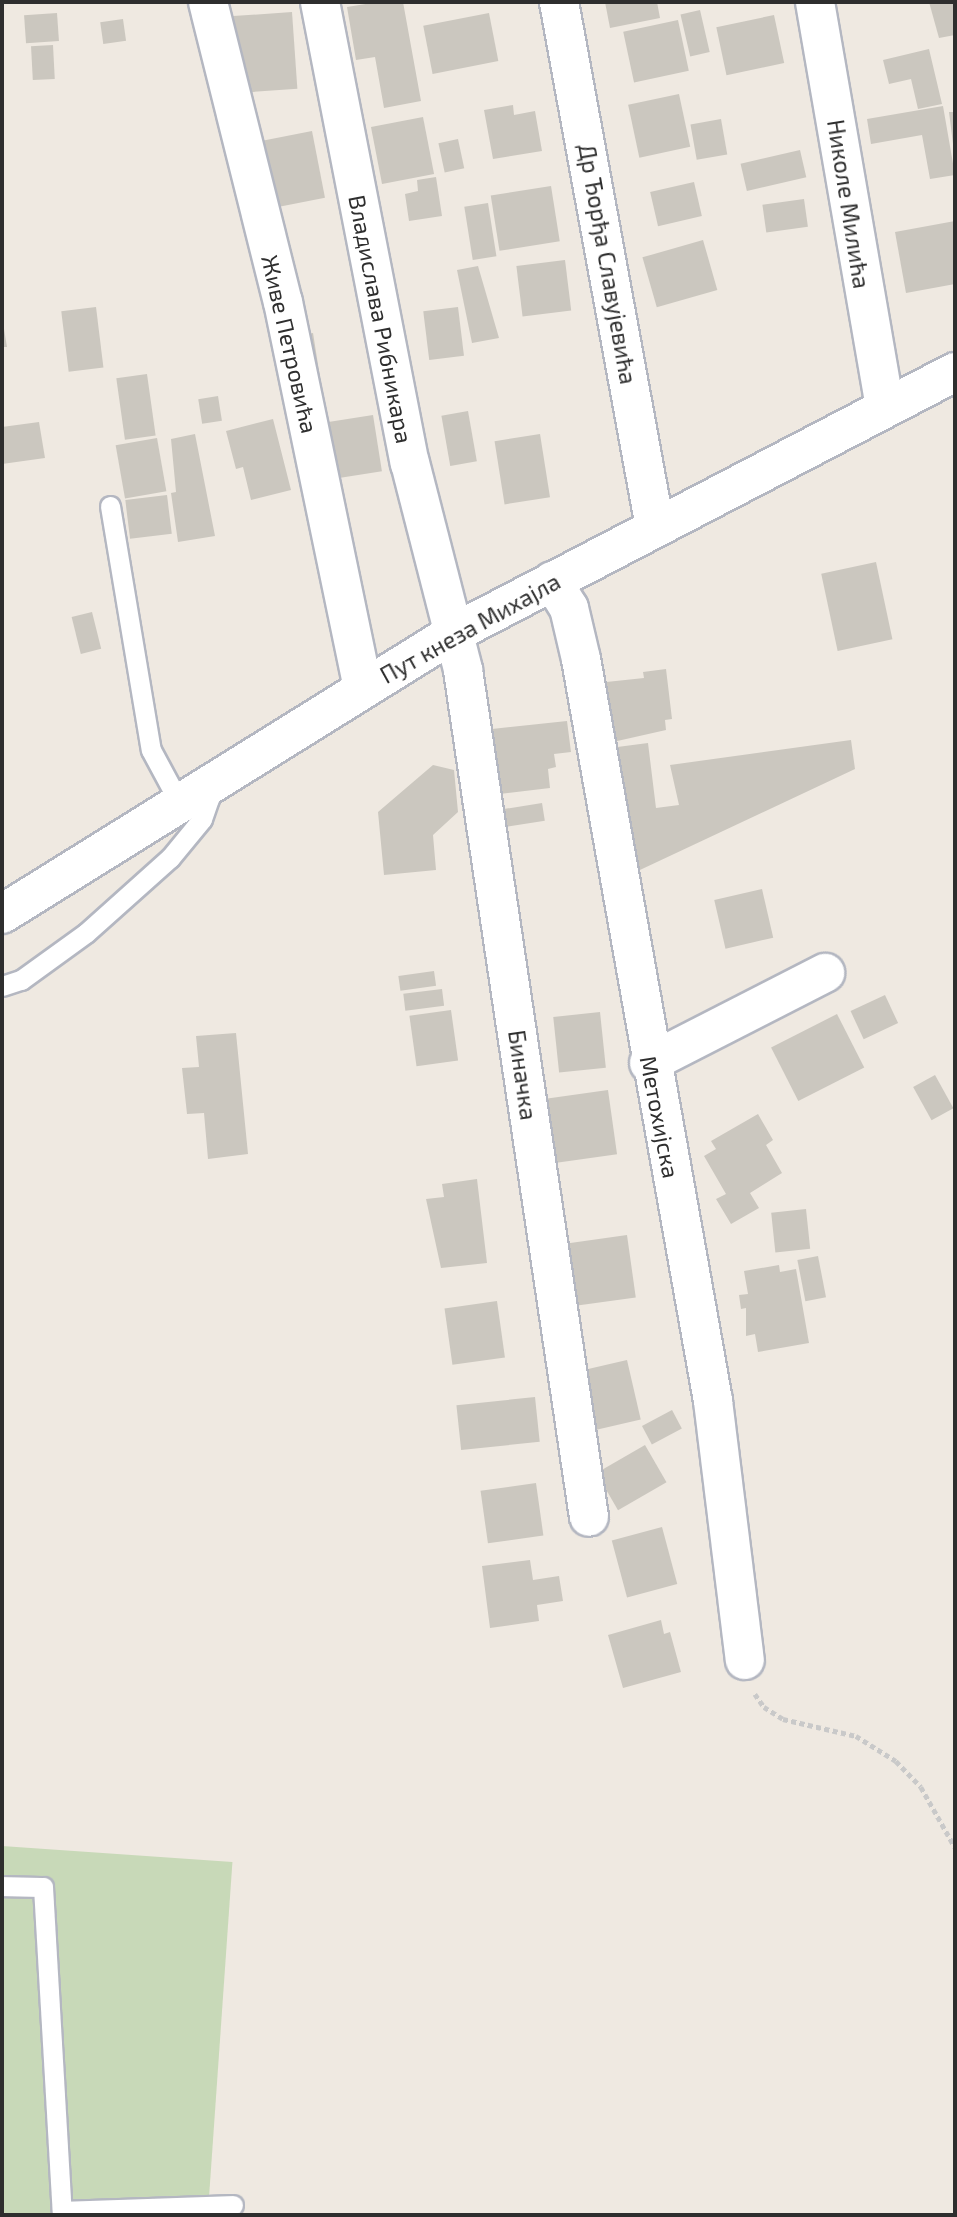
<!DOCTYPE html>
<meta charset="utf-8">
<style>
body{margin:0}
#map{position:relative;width:957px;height:2217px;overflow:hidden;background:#efe9e1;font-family:"Exo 2",sans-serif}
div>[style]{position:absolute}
.cemetery>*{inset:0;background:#c8d9b8;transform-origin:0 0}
.building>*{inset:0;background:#cbc7bf;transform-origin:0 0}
.path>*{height:4.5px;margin-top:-2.25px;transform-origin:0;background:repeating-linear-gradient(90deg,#c9c9c9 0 5px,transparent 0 8.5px)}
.roads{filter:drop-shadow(2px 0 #b4b7c1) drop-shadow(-2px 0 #b4b7c1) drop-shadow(0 2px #b4b7c1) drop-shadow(0 -2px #b4b7c1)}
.service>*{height:19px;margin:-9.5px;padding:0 9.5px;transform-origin:9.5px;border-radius:9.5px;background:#fff}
.minor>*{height:38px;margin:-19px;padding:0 19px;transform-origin:19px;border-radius:19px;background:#fff}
.secondary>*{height:38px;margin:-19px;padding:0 19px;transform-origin:19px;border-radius:19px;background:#fff}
span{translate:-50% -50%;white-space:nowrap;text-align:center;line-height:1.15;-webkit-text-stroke:5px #fff;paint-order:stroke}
.street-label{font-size:23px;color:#2e2e2e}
.frame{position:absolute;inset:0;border:4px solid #2e2e2e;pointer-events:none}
</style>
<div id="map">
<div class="cemetery">
<div style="left:2px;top:1846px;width:231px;height:369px;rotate:4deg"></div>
</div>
<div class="building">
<div style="clip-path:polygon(378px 2px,403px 2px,421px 101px,384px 108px,375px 57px,356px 60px,347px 7px)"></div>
<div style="clip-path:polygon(605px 2px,657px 2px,660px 18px,610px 28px)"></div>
<div style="clip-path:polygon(929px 2px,955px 2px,955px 35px,939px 38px)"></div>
<div style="left:700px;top:10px;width:43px;height:20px;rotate:77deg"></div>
<div style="left:292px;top:12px;width:77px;height:59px;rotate:86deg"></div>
<div style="left:57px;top:13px;width:28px;height:33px;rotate:86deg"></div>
<div style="left:489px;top:13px;width:49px;height:67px;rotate:79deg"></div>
<div style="left:774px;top:15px;width:49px;height:59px;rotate:78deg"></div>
<div style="left:123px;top:19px;width:22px;height:23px;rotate:82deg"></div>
<div style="left:678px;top:20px;width:52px;height:56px;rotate:78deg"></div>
<div style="left:53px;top:45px;width:34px;height:22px;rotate:87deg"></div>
<div style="clip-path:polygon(929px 49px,942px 104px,918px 109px,911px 79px,889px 84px,883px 60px)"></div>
<div style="left:679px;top:94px;width:54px;height:52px;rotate:78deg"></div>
<div style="clip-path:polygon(513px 105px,514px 115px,535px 111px,542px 151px,493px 159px,484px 110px)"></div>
<div style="clip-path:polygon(943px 106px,955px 175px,930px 179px,922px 135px,871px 144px,867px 119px)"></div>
<div style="clip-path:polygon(949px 112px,955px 112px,955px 152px,954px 152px)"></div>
<div style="left:423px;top:117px;width:58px;height:53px;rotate:79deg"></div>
<div style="left:721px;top:119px;width:36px;height:31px;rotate:80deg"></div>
<div style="left:312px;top:131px;width:68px;height:57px;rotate:79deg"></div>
<div style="left:458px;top:139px;width:30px;height:20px;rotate:78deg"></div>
<div style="left:800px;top:150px;width:28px;height:61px;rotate:77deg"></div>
<div style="clip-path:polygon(436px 177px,442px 216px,409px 221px,405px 194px,418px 191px,417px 180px)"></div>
<div style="left:694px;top:182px;width:35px;height:45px;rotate:77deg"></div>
<div style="left:551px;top:186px;width:56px;height:61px;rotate:81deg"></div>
<div style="left:804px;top:199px;width:28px;height:42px;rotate:82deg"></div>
<div style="left:488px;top:203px;width:54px;height:24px;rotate:81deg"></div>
<div style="clip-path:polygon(955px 221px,955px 284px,906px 293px,895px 232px)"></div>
<div style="left:703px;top:240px;width:52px;height:63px;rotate:74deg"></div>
<div style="left:565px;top:260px;width:51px;height:49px;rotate:83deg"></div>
<div style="clip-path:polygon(478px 266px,499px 338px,472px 343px,457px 270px)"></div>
<div style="left:96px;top:307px;width:61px;height:35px;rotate:83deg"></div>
<div style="left:458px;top:307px;width:49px;height:35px;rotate:83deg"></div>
<div style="clip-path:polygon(2px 317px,7px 347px,2px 347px)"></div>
<div style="left:313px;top:333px;width:44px;height:17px;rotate:81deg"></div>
<div style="left:147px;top:374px;width:62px;height:31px;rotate:82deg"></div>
<div style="left:218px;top:396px;width:25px;height:20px;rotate:81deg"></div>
<div style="left:468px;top:411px;width:51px;height:27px;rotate:80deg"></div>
<div style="left:373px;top:415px;width:57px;height:58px;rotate:81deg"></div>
<div style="clip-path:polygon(273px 419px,291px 490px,251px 500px,243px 467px,236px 469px,226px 431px)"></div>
<div style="clip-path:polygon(39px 422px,45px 458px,2px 464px,2px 427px)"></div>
<div style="clip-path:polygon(195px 434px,215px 536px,178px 542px,171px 493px,176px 492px,171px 439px)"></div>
<div style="left:540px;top:434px;width:64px;height:46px;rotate:81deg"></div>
<div style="left:157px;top:438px;width:54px;height:42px;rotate:80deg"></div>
<div style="left:167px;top:495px;width:39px;height:42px;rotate:83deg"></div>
<div style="left:876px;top:562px;width:79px;height:56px;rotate:78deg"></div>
<div style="left:92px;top:612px;width:38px;height:21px;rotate:76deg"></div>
<div style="clip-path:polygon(666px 669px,672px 719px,665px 720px,666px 730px,604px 744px,597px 683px,644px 678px,643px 672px)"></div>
<div style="clip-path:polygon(567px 721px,571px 752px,554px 754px,556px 767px,548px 769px,550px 788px,491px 795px,483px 730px)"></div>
<div style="clip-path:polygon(851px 740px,855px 769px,625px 877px,602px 749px,648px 743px,656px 808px,679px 805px,670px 765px)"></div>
<div style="clip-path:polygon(433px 765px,454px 770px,458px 812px,433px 835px,436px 870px,384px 875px,378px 812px)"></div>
<div style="left:542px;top:803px;width:18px;height:50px;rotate:81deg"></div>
<div style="left:762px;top:889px;width:50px;height:49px;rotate:77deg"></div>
<div style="left:434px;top:971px;width:15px;height:36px;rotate:82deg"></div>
<div style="left:442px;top:989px;width:17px;height:39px;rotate:83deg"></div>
<div style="left:885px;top:995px;width:31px;height:38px;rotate:65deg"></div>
<div style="left:451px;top:1010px;width:51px;height:42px;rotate:82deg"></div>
<div style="left:600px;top:1012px;width:56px;height:47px;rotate:84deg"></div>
<div style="left:837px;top:1014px;width:60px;height:74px;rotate:63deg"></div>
<div style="clip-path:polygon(236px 1033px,248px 1154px,208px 1159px,204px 1113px,187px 1114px,182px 1068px,199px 1067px,196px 1036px)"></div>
<div style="left:935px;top:1075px;width:38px;height:25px;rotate:61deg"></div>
<div style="left:608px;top:1090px;width:65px;height:70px;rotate:82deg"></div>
<div style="clip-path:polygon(758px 1114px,773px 1140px,766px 1145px,782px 1173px,750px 1193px,759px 1208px,731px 1224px,716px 1199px,726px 1194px,704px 1156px,716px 1149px,711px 1141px)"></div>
<div style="clip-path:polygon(477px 1179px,487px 1263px,441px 1268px,426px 1199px,444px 1197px,442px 1184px)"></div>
<div style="left:806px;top:1209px;width:40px;height:35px;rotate:84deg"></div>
<div style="left:627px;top:1235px;width:63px;height:59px;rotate:82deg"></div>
<div style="left:818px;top:1256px;width:42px;height:21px;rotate:79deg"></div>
<div style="clip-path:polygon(779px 1265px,780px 1272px,796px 1269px,809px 1343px,758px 1352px,755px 1334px,746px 1336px,746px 1308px,741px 1309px,739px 1295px,748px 1294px,744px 1271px)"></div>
<div style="left:497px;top:1301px;width:57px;height:53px;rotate:82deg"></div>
<div style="left:627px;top:1360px;width:61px;height:52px;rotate:77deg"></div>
<div style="left:535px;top:1397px;width:45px;height:79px;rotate:84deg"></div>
<div style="left:672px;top:1410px;width:21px;height:34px;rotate:62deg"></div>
<div style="left:645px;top:1445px;width:43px;height:56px;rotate:60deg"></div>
<div style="left:536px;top:1483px;width:53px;height:56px;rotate:82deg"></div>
<div style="left:662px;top:1527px;width:59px;height:52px;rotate:75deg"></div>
<div style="clip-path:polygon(530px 1560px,533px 1580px,559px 1576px,563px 1601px,537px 1605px,539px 1621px,490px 1628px,482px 1566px)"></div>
<div style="clip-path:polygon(661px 1620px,664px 1634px,670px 1632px,681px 1672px,623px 1688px,608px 1635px)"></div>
</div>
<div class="path">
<div style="left:755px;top:1694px;width:16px;rotate:55deg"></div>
<div style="left:764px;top:1707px;width:22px;rotate:32deg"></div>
<div style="left:783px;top:1719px;width:75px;rotate:13.1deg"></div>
<div style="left:856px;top:1736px;width:47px;rotate:32deg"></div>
<div style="left:896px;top:1761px;width:36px;rotate:46deg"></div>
<div style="left:921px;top:1787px;width:69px;rotate:60.5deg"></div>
</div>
<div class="roads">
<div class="service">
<div style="left:110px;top:506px;width:247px;rotate:80.5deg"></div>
<div style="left:151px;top:750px;width:59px;rotate:61.7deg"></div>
<div style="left:2px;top:986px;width:20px;rotate:-18deg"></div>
<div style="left:21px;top:980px;width:80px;rotate:-35.9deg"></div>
<div style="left:86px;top:933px;width:113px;rotate:-41.8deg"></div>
<div style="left:170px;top:858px;width:50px;rotate:-50.6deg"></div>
<div style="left:202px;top:819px;width:21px;rotate:-71deg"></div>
<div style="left:209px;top:799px;width:13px;rotate:-113deg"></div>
<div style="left:2px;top:1886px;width:41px;rotate:1.4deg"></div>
<div style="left:43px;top:1887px;width:329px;rotate:86.7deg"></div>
<div style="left:62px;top:2211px;width:171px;rotate:-2deg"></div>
</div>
<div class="minor">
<div style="left:208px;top:2px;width:309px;rotate:76deg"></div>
<div style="left:283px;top:302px;width:394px;rotate:78.3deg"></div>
<div style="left:320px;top:2px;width:470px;rotate:79deg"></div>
<div style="left:410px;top:463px;width:214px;rotate:75.6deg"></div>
<div style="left:463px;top:670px;width:856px;rotate:81.54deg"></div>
<div style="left:559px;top:2px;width:534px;rotate:79.64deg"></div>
<div style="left:815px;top:2px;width:410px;rotate:80.2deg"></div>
<div style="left:552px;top:581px;width:32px;rotate:58deg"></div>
<div style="left:569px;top:608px;width:52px;rotate:76.8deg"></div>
<div style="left:581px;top:659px;width:754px;rotate:79.91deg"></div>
<div style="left:713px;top:1401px;width:261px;rotate:83deg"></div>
<div style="left:649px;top:1063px;width:198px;rotate:-27.1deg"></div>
</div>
<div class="secondary">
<div style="left:2px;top:914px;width:530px;rotate:-31.89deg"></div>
<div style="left:452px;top:634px;width:567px;rotate:-27.51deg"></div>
</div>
</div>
<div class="street-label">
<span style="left:849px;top:204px;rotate:81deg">Николе Милића</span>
<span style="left:608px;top:264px;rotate:80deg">Др Ђорђа Славујевића</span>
<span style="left:381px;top:319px;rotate:79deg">Владислава Рибникара</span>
<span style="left:290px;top:344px;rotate:77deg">Живе Петровића</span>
<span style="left:470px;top:628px;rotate:-29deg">Пут кнеза Михајла</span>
<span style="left:523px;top:1075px;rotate:82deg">Биначка</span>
<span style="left:660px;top:1117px;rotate:79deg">Метохијска</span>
</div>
<div class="frame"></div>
</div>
